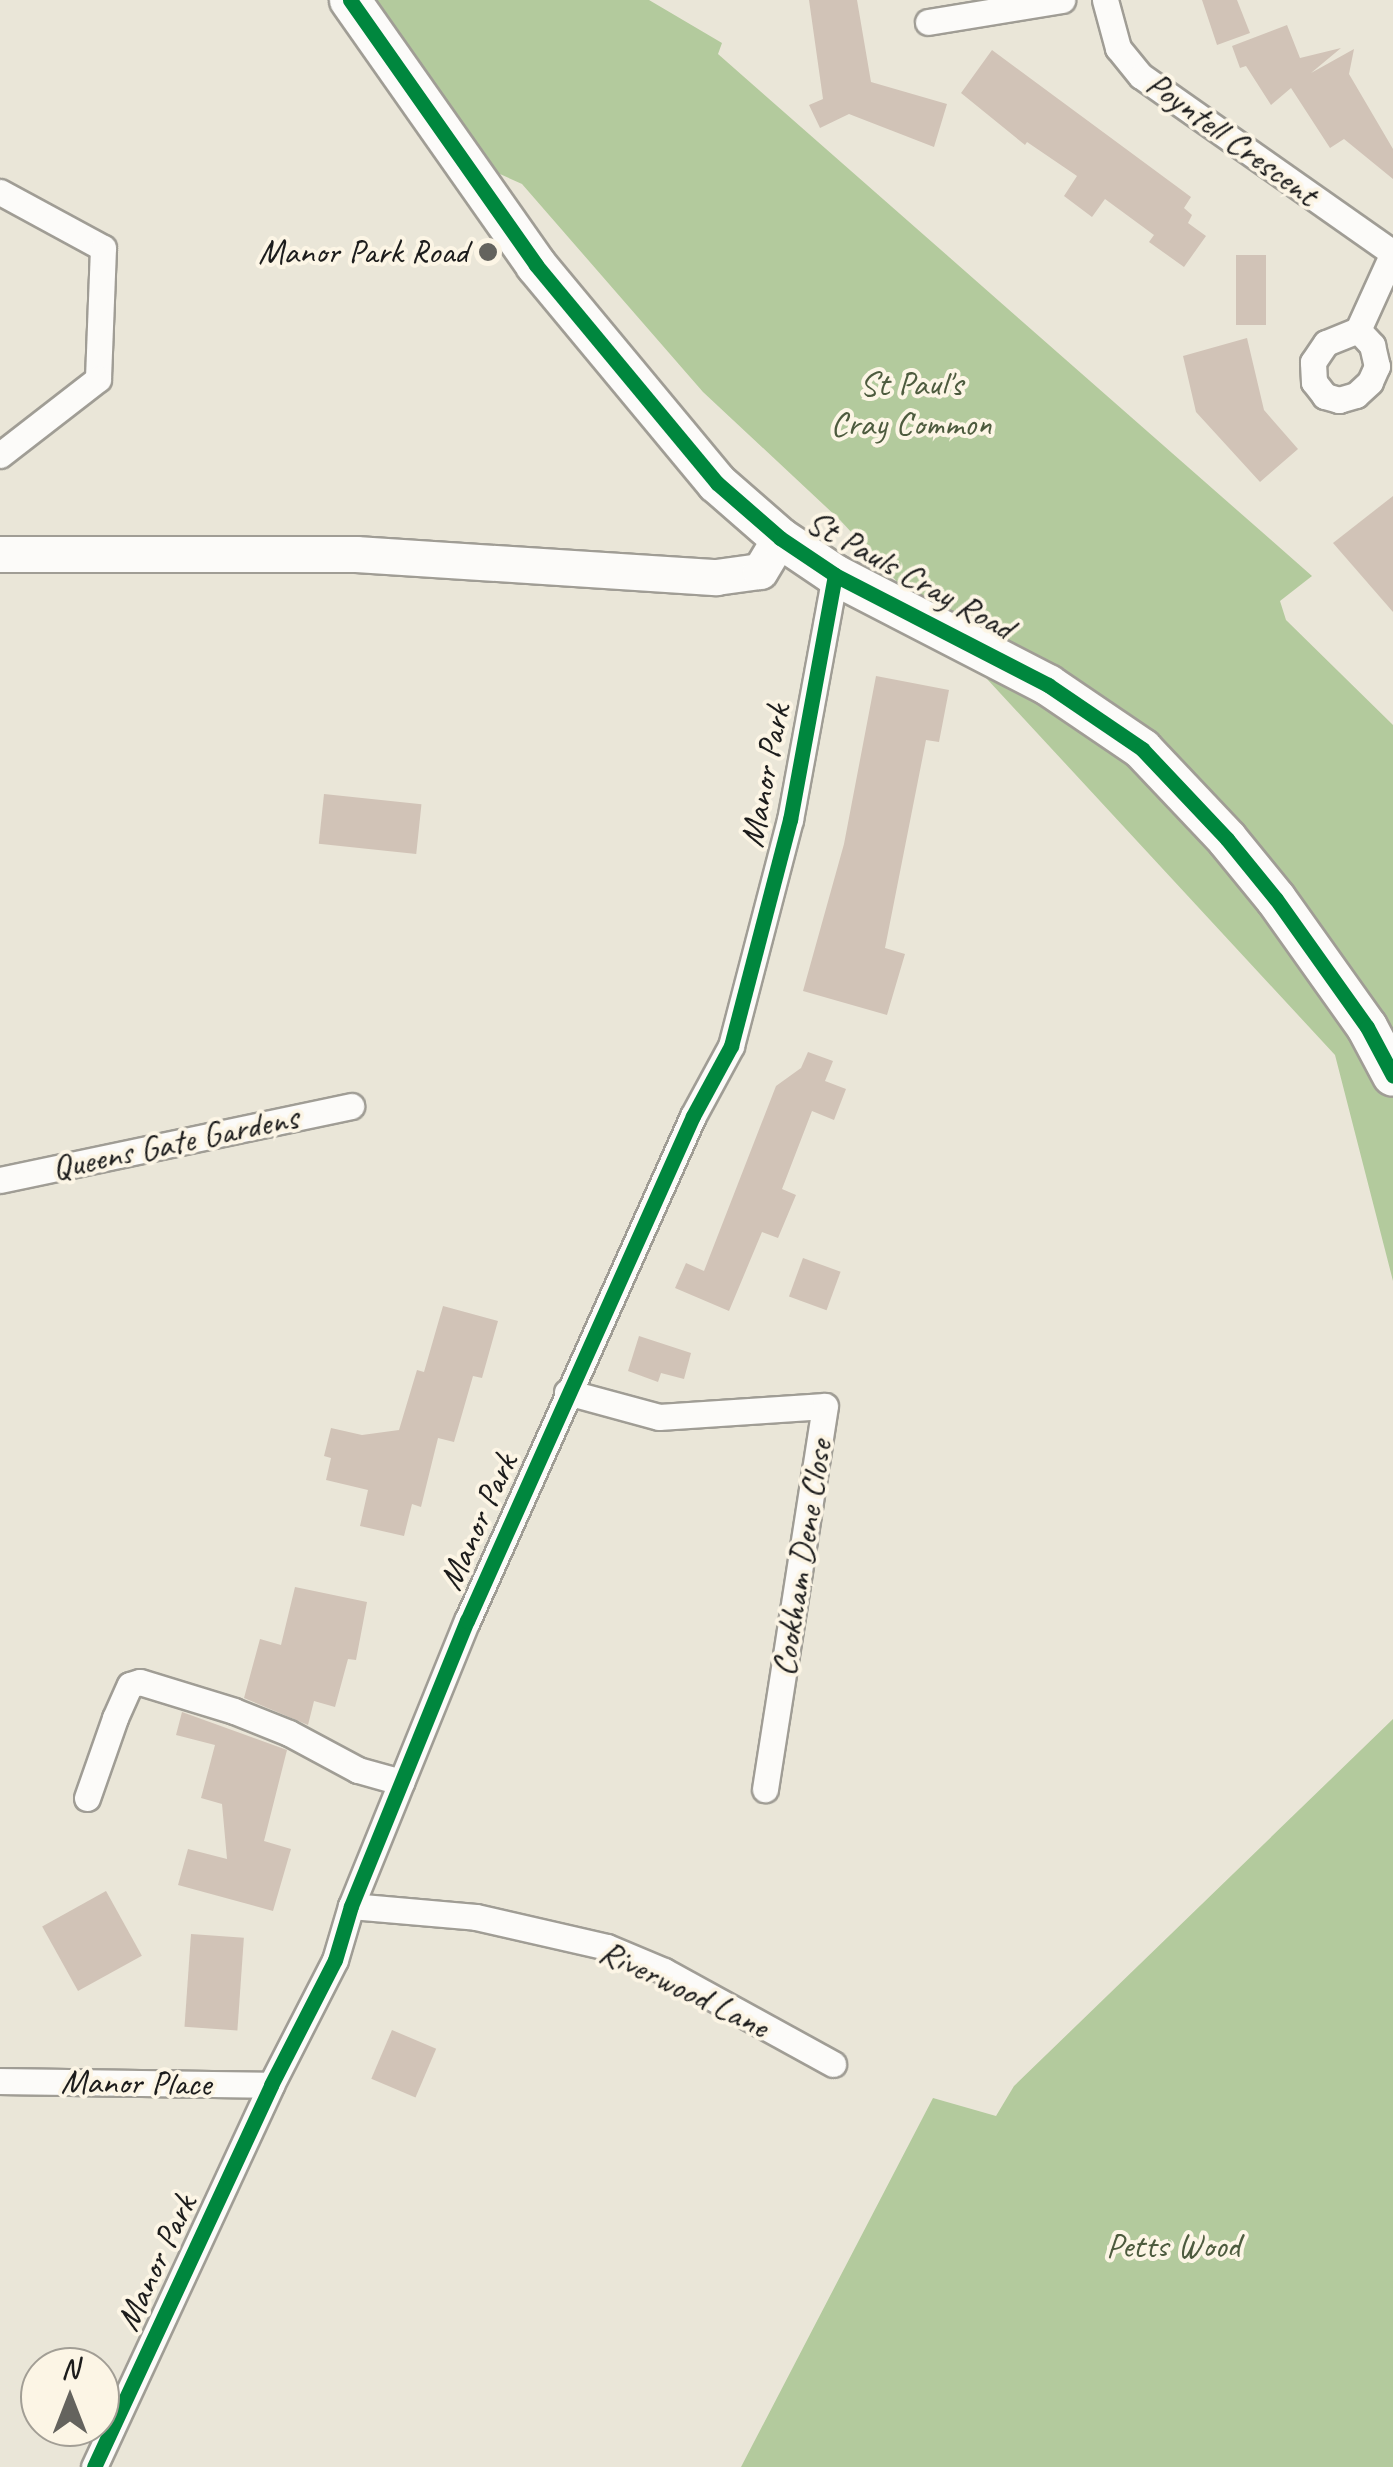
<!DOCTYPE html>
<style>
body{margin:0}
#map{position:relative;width:1393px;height:2467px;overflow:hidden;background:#eae6d8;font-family:Caveat,sans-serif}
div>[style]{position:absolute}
.forest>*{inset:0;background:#b3ca9d}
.building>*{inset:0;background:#d1c3b7;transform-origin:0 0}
.roads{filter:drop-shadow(2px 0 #a09d95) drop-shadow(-2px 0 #a09d95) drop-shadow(0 2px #a09d95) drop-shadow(0 -2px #a09d95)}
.street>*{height:25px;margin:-12.5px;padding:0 12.5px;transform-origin:12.5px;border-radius:12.5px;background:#fcfbf9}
.secondary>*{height:35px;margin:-17.5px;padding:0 17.5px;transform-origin:17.5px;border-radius:17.5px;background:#fcfbf9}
.primary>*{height:40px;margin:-20px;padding:0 20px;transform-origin:20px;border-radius:20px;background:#fcfbf9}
.cycleway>*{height:15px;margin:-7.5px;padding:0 7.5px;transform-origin:7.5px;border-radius:7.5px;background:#00873e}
.dots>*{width:28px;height:28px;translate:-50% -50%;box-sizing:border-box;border:5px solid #fcf5e5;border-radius:50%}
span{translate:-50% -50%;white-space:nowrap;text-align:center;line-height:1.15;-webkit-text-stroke:8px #fcf5e5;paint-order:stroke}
.street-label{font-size:35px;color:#1c1c1c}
.poi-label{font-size:35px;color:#1c1c1c}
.right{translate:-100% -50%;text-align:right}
.park-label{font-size:35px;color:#4d5b3e}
.north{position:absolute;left:20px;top:2347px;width:100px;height:100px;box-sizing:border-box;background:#fcf5e5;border:2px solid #a29e95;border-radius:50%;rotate:0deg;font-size:28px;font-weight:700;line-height:40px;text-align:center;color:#1c1c1c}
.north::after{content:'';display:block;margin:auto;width:35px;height:45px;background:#64635e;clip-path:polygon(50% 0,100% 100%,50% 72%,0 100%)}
</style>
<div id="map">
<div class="forest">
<div style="clip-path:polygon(366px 0,649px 0,722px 43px,718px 54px,1312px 576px,1280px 601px,1286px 620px,1393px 725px,1393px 1281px,1335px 1055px,840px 520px,703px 392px,522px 184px,491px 170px)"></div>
<div style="clip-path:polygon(1393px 1719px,1393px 2467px,741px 2467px,933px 2098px,996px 2116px,1014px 2086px)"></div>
</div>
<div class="building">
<div style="clip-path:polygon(809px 0,857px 0,871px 82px,947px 104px,934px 147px,849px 114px,820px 128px,809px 105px,823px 99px)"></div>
<div style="clip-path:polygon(1202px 0,1237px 0,1250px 33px,1217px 45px)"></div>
<div style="clip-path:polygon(1287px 25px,1300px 58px,1341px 48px,1311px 73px,1354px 49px,1349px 74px,1393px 149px,1393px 179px,1344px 139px,1330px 148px,1291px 88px,1271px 105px,1246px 66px,1240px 68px,1232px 46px)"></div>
<div style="clip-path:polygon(992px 50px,1191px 197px,1184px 208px,1192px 215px,1188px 223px,1206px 236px,1184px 267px,1149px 242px,1154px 235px,1105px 199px,1092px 217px,1064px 196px,1077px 176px,1027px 142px,1025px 145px,961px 93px)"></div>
<div style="left:1236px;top:255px;width:30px;height:70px"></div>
<div style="clip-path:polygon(1247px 338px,1264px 410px,1298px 449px,1260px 482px,1196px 412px,1183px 356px)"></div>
<div style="clip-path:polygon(1393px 496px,1393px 612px,1333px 543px)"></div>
<div style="clip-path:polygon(876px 676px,949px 690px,939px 742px,926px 740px,885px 948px,905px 954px,887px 1015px,803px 991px,844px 844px)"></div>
<div style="left:324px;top:794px;width:98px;height:50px;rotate:6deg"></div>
<div style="clip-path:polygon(808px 1052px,833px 1061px,825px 1081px,846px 1089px,834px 1120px,812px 1111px,782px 1189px,796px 1195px,778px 1238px,762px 1232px,729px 1311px,675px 1288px,686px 1263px,704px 1271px,776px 1086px,801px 1068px)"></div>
<div style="left:803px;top:1258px;width:40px;height:41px;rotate:20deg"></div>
<div style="clip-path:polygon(443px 1306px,498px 1321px,482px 1378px,473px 1376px,454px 1442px,438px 1438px,421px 1507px,412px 1504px,404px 1536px,360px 1526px,368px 1490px,326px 1480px,331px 1458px,324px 1456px,331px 1428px,362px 1435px,399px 1430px,417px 1370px,424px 1372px)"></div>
<div style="clip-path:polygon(639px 1336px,691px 1353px,684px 1379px,661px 1373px,658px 1382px,628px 1371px)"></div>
<div style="clip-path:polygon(295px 1587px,367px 1602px,356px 1660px,348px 1659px,335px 1707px,314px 1701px,308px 1725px,244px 1698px,260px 1639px,281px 1645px)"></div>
<div style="clip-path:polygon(182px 1712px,287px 1750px,264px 1841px,291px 1849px,273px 1911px,178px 1885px,188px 1849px,227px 1859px,222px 1804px,201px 1798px,215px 1745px,176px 1735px)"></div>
<div style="left:106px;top:1891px;width:74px;height:73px;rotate:61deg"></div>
<div style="left:191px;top:1934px;width:53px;height:93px;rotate:4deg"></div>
<div style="left:392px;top:2030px;width:48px;height:53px;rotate:23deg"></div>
</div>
<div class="roads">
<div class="street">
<div style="left:1105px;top:0;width:50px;rotate:74.8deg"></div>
<div style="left:1118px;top:48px;width:36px;rotate:51deg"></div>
<div style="left:1141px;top:76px;width:308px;rotate:35.1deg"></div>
<div style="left:928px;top:22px;width:136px;rotate:-9.3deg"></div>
<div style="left:0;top:192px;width:117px;rotate:28.5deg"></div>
<div style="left:103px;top:248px;width:131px;rotate:92.2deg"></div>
<div style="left:98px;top:379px;width:124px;rotate:142.2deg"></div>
<div style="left:1358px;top:330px;width:21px;rotate:47deg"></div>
<div style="left:1372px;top:345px;width:22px;rotate:77deg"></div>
<div style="left:1377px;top:366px;width:17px;rotate:114deg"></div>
<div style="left:1370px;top:382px;width:19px;rotate:137deg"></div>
<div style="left:1356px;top:395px;width:18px;rotate:164deg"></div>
<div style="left:1339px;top:400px;width:15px;rotate:-164deg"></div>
<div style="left:1325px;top:396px;width:18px;rotate:-128deg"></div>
<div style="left:1314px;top:382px;width:20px;rotate:-93deg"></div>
<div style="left:1313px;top:362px;width:23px;rotate:-56deg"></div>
<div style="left:1326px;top:343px;width:35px;rotate:-22deg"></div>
<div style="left:1358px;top:330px;width:85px;rotate:-65.6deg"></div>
<div style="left:0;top:1180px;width:359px;rotate:-11.9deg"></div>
<div style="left:567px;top:1392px;width:95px;rotate:15.2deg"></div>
<div style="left:659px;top:1417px;width:166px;rotate:-3.8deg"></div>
<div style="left:825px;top:1406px;width:388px;rotate:98.9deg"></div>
<div style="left:87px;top:1798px;width:85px;rotate:-70.7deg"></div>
<div style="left:115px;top:1718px;width:36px;rotate:-66deg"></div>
<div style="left:130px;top:1685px;width:10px;rotate:-17deg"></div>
<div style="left:140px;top:1682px;width:98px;rotate:17.1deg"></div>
<div style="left:234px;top:1711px;width:59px;rotate:21.8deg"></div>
<div style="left:289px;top:1733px;width:78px;rotate:28.2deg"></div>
<div style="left:358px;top:1770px;width:45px;rotate:15.6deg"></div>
<div style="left:351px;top:1906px;width:125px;rotate:5deg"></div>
<div style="left:476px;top:1917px;width:134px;rotate:12.9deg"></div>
<div style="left:607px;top:1947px;width:62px;rotate:22.8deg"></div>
<div style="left:664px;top:1971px;width:193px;rotate:28.8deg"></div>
<div style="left:0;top:2081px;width:271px;rotate:0.8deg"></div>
<div style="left:94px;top:2467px;width:421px;rotate:-65.1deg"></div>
<div style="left:271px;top:2085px;width:140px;rotate:-62.9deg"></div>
<div style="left:335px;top:1960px;width:56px;rotate:-73.5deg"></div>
<div style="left:351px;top:1906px;width:308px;rotate:-67.9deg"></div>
<div style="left:467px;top:1621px;width:553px;rotate:-65.89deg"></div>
<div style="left:693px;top:1116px;width:80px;rotate:-61.5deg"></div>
<div style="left:731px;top:1046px;width:234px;rotate:-75.4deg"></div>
<div style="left:790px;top:820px;width:249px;rotate:-79.6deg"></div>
</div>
<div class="secondary">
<div style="left:0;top:554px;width:356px"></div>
<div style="left:356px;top:554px;width:361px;rotate:3.7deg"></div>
<div style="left:716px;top:577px;width:44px;rotate:-7.8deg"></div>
<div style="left:760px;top:571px;width:39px;rotate:-59deg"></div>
</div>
<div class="primary">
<div style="left:350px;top:0;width:324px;rotate:54.9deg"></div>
<div style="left:536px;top:265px;width:283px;rotate:50.3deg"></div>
<div style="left:717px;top:483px;width:84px;rotate:41.1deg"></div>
<div style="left:780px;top:538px;width:66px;rotate:33.9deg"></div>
<div style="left:835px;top:575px;width:240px;rotate:27.3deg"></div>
<div style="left:1048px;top:685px;width:114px;rotate:34.2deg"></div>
<div style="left:1142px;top:749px;width:124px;rotate:46.6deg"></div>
<div style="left:1227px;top:839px;width:77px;rotate:50.8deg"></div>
<div style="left:1276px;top:899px;width:157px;rotate:54.6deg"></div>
<div style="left:1367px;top:1027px;width:55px;rotate:62deg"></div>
</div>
</div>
<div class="cycleway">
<div style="left:350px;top:0;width:324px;rotate:54.9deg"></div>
<div style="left:536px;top:265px;width:283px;rotate:50.3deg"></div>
<div style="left:717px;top:483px;width:84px;rotate:41.1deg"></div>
<div style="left:780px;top:538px;width:66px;rotate:33.9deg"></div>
<div style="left:835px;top:575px;width:240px;rotate:27.3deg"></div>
<div style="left:1048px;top:685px;width:114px;rotate:34.2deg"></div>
<div style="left:1142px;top:749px;width:124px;rotate:46.6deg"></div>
<div style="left:1227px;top:839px;width:77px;rotate:50.8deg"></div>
<div style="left:1276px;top:899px;width:157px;rotate:54.6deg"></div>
<div style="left:1367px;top:1027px;width:55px;rotate:62deg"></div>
<div style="left:94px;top:2467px;width:421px;rotate:-65.1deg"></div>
<div style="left:271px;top:2085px;width:140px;rotate:-62.9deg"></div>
<div style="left:335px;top:1960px;width:56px;rotate:-73.5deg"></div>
<div style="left:351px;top:1906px;width:308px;rotate:-67.9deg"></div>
<div style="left:467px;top:1621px;width:553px;rotate:-65.89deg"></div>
<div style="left:693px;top:1116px;width:80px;rotate:-61.5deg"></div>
<div style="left:731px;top:1046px;width:234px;rotate:-75.4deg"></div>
<div style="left:790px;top:820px;width:249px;rotate:-79.6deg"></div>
</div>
<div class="dots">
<div style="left:488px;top:252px;background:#64635e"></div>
</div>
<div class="street-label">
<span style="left:1232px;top:139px;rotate:36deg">Poyntell Crescent</span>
<span style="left:910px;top:575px;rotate:29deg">St Pauls Cray Road</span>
<span style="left:765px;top:776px;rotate:-79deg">Manor Park</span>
<span style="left:175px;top:1143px;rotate:-12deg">Queens Gate Gardens</span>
<span style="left:478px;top:1522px;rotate:-66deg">Manor Park</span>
<span style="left:802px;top:1558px;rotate:-81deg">Cookham Dene Close</span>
<span style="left:684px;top:1989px;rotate:26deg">Riverwood Lane</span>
<span style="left:136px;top:2083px;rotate:1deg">Manor Place</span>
<span style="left:156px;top:2263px;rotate:-65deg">Manor Park</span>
</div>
<div class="poi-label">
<span class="right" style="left:468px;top:252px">Manor Park Road</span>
</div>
<div class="park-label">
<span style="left:911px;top:404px">St Paul's<br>Cray Common</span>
<span style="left:1173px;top:2246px">Petts Wood</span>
</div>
<div class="north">N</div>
</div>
